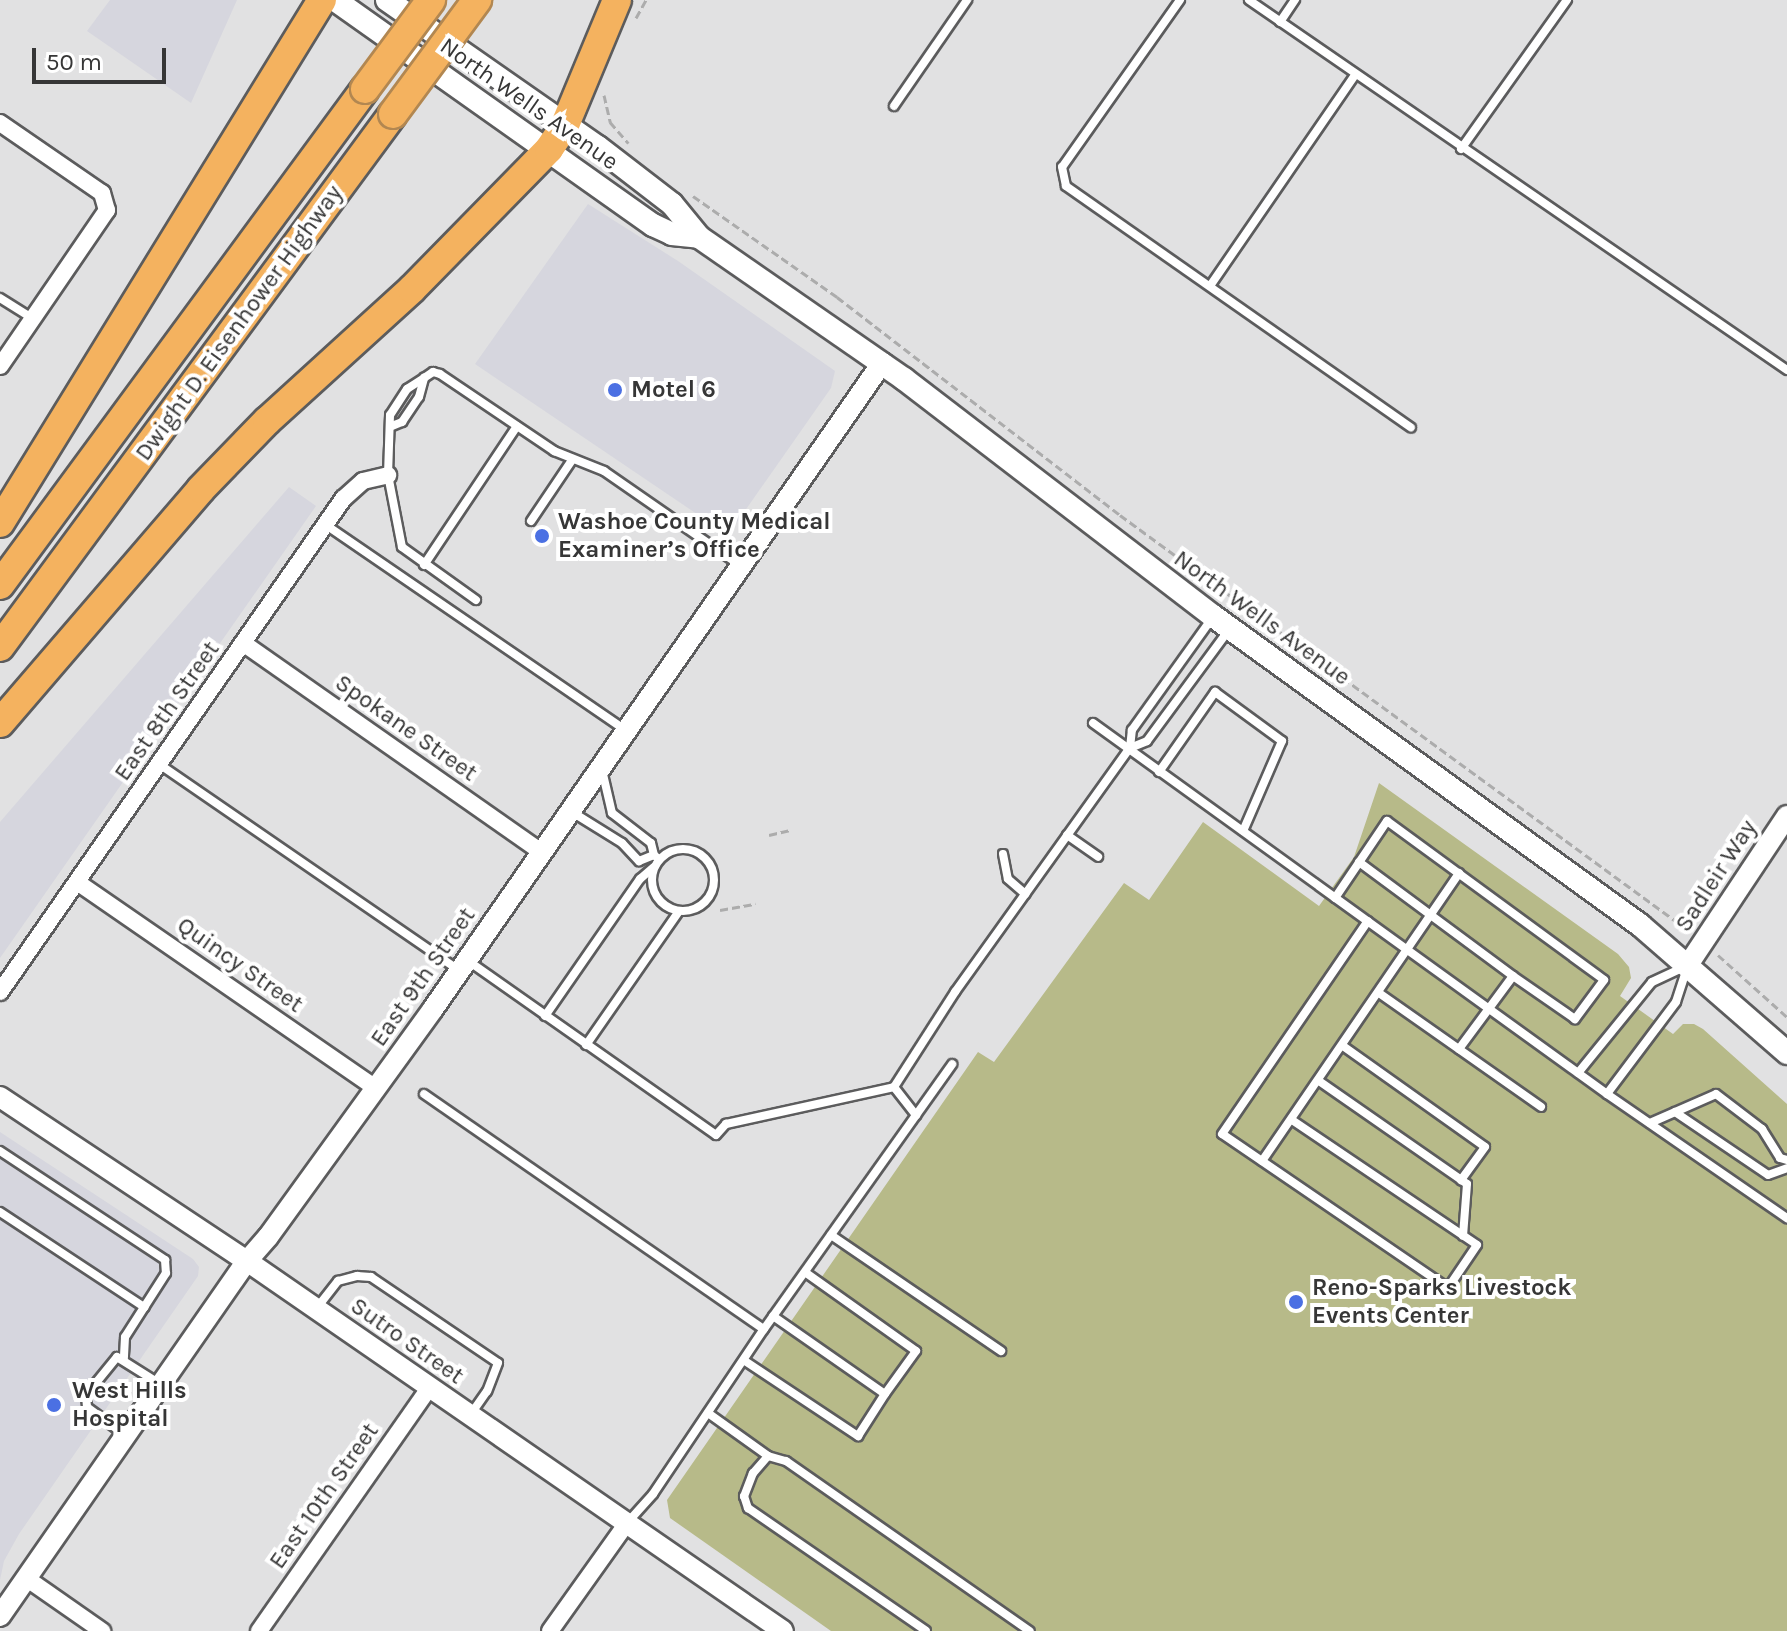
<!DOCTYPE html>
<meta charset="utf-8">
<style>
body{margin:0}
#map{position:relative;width:1787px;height:1631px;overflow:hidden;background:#e1e1e2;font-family:Karla,sans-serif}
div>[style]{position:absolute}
.built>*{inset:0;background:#d6d6de}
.green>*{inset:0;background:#b7ba89}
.path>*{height:3px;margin-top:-1.5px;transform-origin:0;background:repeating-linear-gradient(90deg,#acacac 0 8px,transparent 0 12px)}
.roads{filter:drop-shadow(2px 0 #5c5c5d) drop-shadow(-2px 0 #5c5c5d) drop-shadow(0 2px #5c5c5d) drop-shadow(0 -2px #5c5c5d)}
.service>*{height:8px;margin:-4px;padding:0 4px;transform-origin:4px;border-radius:4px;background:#fff}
.service>.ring{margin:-4px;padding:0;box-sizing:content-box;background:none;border:8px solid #fff;border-radius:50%}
.minor>*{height:16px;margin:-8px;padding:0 8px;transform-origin:8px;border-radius:8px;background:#fff}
.tertiary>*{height:20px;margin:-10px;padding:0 10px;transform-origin:10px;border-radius:10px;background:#fff}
.secondary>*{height:22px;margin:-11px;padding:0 11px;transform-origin:11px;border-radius:11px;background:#fff}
.motorway>*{height:28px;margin:-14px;padding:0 14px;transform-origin:14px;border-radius:14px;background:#f4b25f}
.bridges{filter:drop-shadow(2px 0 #b28751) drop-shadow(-2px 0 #b28751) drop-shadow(0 2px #b28751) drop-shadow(0 -2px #b28751)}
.motorway-bridge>*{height:28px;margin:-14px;padding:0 14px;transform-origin:14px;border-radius:14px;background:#f4b25f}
.dots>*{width:22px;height:22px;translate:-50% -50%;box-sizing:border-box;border:4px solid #fff;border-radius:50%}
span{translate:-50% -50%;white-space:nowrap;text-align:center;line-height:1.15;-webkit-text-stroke:8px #fff;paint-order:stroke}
.street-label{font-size:24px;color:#363636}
.poi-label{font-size:24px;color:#363636;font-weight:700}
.left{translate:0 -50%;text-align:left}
.scale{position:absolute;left:32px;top:48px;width:134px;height:36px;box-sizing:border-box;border:4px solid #363636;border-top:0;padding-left:10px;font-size:24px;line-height:28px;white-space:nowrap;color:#363636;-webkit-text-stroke:6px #fff;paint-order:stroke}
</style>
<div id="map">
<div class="built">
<div style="clip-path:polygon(110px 0,237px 0,191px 103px,87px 31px)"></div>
<div style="clip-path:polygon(588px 204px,678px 261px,835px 371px,831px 388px,728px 535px,475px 364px)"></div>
<div style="clip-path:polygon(289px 487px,316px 506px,0 958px,0 822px)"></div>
<div style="clip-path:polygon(0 1132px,193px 1259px,199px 1267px,198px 1276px,19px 1534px,4px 1561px,0 1580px)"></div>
</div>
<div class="green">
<div style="clip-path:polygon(1379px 783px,1618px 954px,1629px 967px,1631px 978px,1620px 996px,1673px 1034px,1683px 1024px,1694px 1024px,1703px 1029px,1787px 1104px,1787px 1631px,831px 1631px,670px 1518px,667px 1500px,978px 1052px,994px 1062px,1124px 883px,1149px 900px,1203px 822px,1319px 906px,1354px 857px)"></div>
</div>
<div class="path">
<div style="left:636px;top:18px;width:21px;rotate:-61deg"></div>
<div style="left:604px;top:95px;width:28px;rotate:77deg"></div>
<div style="left:610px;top:122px;width:28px;rotate:49deg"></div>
<div style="left:693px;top:196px;width:176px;rotate:35deg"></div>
<div style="left:837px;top:297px;width:357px;rotate:37.6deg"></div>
<div style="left:1120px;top:515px;width:703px;rotate:36.15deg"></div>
<div style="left:769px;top:835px;width:23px;rotate:-13deg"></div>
<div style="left:720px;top:910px;width:36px;rotate:-10deg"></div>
<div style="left:1718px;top:955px;width:93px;rotate:41.9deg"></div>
</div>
<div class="roads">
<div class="service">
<div style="left:1180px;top:0;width:204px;rotate:125.2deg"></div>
<div style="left:1062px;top:167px;width:19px;rotate:78deg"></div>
<div style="left:1066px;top:186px;width:421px;rotate:35deg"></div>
<div style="left:1249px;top:0;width:653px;rotate:34.52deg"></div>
<div style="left:1280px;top:22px;width:27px;rotate:-56deg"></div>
<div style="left:894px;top:106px;width:129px;rotate:-55.4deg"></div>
<div style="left:1461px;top:149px;width:183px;rotate:-54.6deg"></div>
<div style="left:1210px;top:286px;width:256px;rotate:-55.5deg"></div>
<div style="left:0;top:298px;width:39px;rotate:32deg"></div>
<div style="left:424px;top:378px;width:11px;rotate:-34deg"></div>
<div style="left:433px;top:372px;width:7px;rotate:16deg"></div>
<div style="left:440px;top:374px;width:138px;rotate:34deg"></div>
<div style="left:554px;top:451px;width:54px;rotate:21.8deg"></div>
<div style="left:604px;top:471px;width:165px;rotate:34.7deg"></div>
<div style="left:392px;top:426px;width:11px;rotate:-22deg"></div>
<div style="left:402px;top:422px;width:30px;rotate:-56deg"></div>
<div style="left:419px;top:397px;width:20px;rotate:-75deg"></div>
<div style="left:424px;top:378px;width:20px;rotate:147deg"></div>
<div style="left:407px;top:389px;width:31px;rotate:123deg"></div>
<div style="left:390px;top:415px;width:60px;rotate:91.9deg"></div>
<div style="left:388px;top:475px;width:73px;rotate:79deg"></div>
<div style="left:402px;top:547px;width:91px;rotate:35.6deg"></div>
<div style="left:531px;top:521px;width:73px;rotate:-56.1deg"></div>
<div style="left:326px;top:525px;width:363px;rotate:34.4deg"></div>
<div style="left:424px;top:565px;width:167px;rotate:-56.2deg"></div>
<div style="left:1093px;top:723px;width:634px;rotate:35.82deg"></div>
<div style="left:1607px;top:1094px;width:219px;rotate:34.6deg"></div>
<div style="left:1130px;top:748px;width:18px;rotate:-22deg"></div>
<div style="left:1147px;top:741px;width:137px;rotate:-53.6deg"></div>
<div style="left:159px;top:764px;width:364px;rotate:34.5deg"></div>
<div style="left:602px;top:770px;width:44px;rotate:76.9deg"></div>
<div style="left:612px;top:813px;width:49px;rotate:37.6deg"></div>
<div style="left:651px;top:843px;width:12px;rotate:76deg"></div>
<div style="left:654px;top:855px;width:6px;rotate:39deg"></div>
<div style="left:1159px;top:772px;width:98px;rotate:-55deg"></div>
<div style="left:1215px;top:692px;width:83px;rotate:36.2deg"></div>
<div style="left:1282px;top:741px;width:98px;rotate:113.4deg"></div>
<div style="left:572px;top:812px;width:59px;rotate:31.8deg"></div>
<div style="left:622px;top:843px;width:25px;rotate:47deg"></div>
<div style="left:639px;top:861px;width:16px;rotate:-22deg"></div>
<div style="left:1067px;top:835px;width:38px;rotate:35deg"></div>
<div class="ring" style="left:652px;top:849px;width:54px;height:54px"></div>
<div style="left:1003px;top:854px;width:25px;rotate:79deg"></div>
<div style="left:1008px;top:879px;width:23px;rotate:41deg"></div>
<div style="left:1359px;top:862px;width:192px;rotate:36.5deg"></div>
<div style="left:1335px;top:898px;width:93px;rotate:-56deg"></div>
<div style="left:1387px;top:821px;width:269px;rotate:36.2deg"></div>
<div style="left:1604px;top:980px;width:49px;rotate:126.6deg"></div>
<div style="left:1575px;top:1019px;width:75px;rotate:-145.3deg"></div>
<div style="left:1513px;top:976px;width:91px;rotate:126.5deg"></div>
<div style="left:467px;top:960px;width:304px;rotate:35.1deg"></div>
<div style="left:716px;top:1135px;width:15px;rotate:-48deg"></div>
<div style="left:726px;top:1124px;width:172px;rotate:-12.4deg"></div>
<div style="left:894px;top:1087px;width:36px;rotate:52deg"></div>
<div style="left:1379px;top:993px;width:198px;rotate:35.1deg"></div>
<div style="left:545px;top:1016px;width:167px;rotate:-55.3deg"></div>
<div style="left:640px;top:879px;width:18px;rotate:-41deg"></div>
<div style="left:586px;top:1045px;width:163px;rotate:-55.2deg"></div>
<div style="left:1343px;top:1046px;width:174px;rotate:35.4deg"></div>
<div style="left:1485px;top:1147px;width:41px;rotate:126deg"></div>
<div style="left:1578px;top:1073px;width:117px;rotate:-50.9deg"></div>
<div style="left:1652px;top:982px;width:40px;rotate:-25deg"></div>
<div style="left:1688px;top:965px;width:39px;rotate:108deg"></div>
<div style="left:1676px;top:1002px;width:115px;rotate:126.9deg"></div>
<div style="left:1319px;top:1081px;width:180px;rotate:34.8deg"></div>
<div style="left:1467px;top:1184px;width:52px;rotate:94.4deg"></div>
<div style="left:894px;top:1087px;width:113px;rotate:-57.3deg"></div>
<div style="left:955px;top:992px;width:300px;rotate:-54.4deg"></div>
<div style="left:1130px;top:748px;width:18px;rotate:-84deg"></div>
<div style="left:1132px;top:730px;width:139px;rotate:-54.4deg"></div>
<div style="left:424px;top:1094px;width:413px;rotate:34.7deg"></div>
<div style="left:1675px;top:1112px;width:112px;rotate:34.1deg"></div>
<div style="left:1768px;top:1175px;width:20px;rotate:-20deg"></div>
<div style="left:1292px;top:1120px;width:223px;rotate:34deg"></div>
<div style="left:1477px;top:1245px;width:52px;rotate:124deg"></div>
<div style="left:1448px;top:1288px;width:273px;rotate:-145.7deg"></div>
<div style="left:1222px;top:1134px;width:258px;rotate:-55.6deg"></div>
<div style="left:1650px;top:1123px;width:72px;rotate:-23.7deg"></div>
<div style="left:1716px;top:1094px;width:58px;rotate:37.3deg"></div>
<div style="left:1762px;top:1129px;width:34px;rotate:58deg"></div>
<div style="left:1780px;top:1158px;width:7px;rotate:16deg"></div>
<div style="left:0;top:1151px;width:198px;rotate:33.4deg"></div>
<div style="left:165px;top:1260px;width:13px;rotate:86deg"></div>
<div style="left:166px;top:1273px;width:76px;rotate:122.6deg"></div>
<div style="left:125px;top:1337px;width:21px;rotate:93deg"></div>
<div style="left:1262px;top:1161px;width:349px;rotate:-55.6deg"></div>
<div style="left:0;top:1212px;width:173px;rotate:33.4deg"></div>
<div style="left:831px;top:1235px;width:206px;rotate:34.3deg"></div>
<div style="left:316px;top:1309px;width:36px;rotate:-52deg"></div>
<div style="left:338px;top:1281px;width:20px;rotate:-15deg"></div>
<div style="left:357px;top:1276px;width:14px;rotate:4deg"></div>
<div style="left:371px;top:1277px;width:153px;rotate:34.1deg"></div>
<div style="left:498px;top:1363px;width:30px;rotate:111deg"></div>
<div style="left:487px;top:1391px;width:29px;rotate:125deg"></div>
<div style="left:773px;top:1316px;width:136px;rotate:34.9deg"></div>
<div style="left:885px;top:1394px;width:53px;rotate:-54.2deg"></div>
<div style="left:916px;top:1351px;width:136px;rotate:-144.6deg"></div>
<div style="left:745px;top:1361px;width:136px;rotate:33.6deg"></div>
<div style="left:858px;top:1436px;width:50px;rotate:-57.3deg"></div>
<div style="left:708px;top:1413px;width:74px;rotate:35.6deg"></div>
<div style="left:768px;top:1456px;width:19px;rotate:16deg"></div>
<div style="left:786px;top:1461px;width:297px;rotate:34.9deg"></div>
<div style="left:125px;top:1435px;width:47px;rotate:-143.6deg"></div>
<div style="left:87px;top:1407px;width:12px;rotate:-95deg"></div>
<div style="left:86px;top:1395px;width:49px;rotate:-50.8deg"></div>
<div style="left:117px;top:1357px;width:51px;rotate:32.1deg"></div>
<div style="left:768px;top:1456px;width:23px;rotate:131deg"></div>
<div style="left:753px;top:1473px;width:25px;rotate:111deg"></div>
<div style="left:744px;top:1496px;width:13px;rotate:72deg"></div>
<div style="left:748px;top:1508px;width:216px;rotate:34.6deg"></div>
<div style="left:627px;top:1523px;width:39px;rotate:-48deg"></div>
<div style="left:653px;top:1494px;width:199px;rotate:-56.1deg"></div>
<div style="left:764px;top:1329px;width:325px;rotate:-54.6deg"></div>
</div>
<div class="minor">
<div style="left:0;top:123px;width:124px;rotate:34.5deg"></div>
<div style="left:102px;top:193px;width:18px;rotate:74deg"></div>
<div style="left:107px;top:210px;width:189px;rotate:124.4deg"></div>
<div style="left:243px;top:643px;width:365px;rotate:35deg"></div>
<div style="left:77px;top:882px;width:363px;rotate:34.6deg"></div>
<div style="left:0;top:992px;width:601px;rotate:-55.17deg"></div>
<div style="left:343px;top:499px;width:27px;rotate:-42deg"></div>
<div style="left:363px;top:481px;width:26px;rotate:-13deg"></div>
<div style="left:26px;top:1578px;width:93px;rotate:34.9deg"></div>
<div style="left:259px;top:1631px;width:297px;rotate:-55deg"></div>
<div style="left:550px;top:1631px;width:133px;rotate:-54.5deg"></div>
</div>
<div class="tertiary">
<div style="left:1688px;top:965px;width:179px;rotate:-56.4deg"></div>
<div style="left:0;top:1097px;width:296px;rotate:33.6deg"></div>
<div style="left:247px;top:1261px;width:651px;rotate:34.62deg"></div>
<div style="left:0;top:1616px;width:432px;rotate:-55.2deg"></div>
<div style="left:247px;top:1261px;width:32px;rotate:-49deg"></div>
<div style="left:268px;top:1237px;width:281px;rotate:-54.1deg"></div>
<div style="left:433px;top:1009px;width:787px;rotate:-55.2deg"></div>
</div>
<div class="secondary">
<div style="left:335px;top:0;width:390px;rotate:35.3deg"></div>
<div style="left:653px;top:225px;width:21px;rotate:25deg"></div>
<div style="left:672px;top:234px;width:27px;rotate:6deg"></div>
<div style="left:387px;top:0;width:257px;rotate:34.9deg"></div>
<div style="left:598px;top:147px;width:93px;rotate:37.6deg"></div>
<div style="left:672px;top:204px;width:43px;rotate:50.7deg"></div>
<div style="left:699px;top:237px;width:249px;rotate:34.7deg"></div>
<div style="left:904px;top:379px;width:389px;rotate:37.5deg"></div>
<div style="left:1213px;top:616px;width:527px;rotate:35.89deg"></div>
<div style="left:1640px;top:925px;width:195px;rotate:41deg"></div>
</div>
<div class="motorway">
<div style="left:0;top:523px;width:614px;rotate:-58.38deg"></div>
<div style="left:0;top:585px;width:616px;rotate:-53.65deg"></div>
<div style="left:0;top:647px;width:662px;rotate:-53.6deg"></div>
<div style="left:0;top:723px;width:308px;rotate:-49.3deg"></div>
<div style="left:201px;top:489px;width:95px;rotate:-45.9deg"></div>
<div style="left:267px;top:421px;width:196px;rotate:-42.3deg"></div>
<div style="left:412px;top:289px;width:196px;rotate:-45.6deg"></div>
<div style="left:549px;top:149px;width:29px;rotate:-56deg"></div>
<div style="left:565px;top:125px;width:135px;rotate:-67.4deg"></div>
</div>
</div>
<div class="bridges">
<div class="motorway-bridge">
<div style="left:365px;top:89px;width:111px;rotate:-53.4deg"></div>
<div style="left:393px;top:114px;width:142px;rotate:-53.6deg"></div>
</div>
</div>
<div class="dots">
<div style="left:615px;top:390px;background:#4b70e3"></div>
<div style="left:542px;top:536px;background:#4b70e3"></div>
<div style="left:1296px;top:1302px;background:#4b70e3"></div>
<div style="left:54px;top:1405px;background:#4b70e3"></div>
</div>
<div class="street-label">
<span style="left:529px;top:104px;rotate:35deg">North Wells Avenue</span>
<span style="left:239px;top:323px;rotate:-54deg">Dwight D. Eisenhower Highway</span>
<span style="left:1262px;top:618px;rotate:36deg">North Wells Avenue</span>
<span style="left:167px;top:711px;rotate:-55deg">East 8th Street</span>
<span style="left:406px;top:728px;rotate:35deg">Spokane Street</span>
<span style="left:1716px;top:876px;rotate:-57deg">Sadleir Way</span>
<span style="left:240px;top:965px;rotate:35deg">Quincy Street</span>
<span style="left:423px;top:977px;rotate:-55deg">East 9th Street</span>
<span style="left:407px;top:1341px;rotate:35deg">Sutro Street</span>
<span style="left:324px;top:1496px;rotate:-55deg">East 10th Street</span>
</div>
<div class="poi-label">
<span class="left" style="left:631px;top:390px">Motel 6</span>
<span class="left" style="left:558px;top:536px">Washoe County Medical<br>Examiner’s Office</span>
<span class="left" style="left:1312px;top:1302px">Reno-Sparks Livestock<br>Events Center</span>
<span class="left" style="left:72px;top:1405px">West Hills<br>Hospital</span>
</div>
<div class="scale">50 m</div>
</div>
